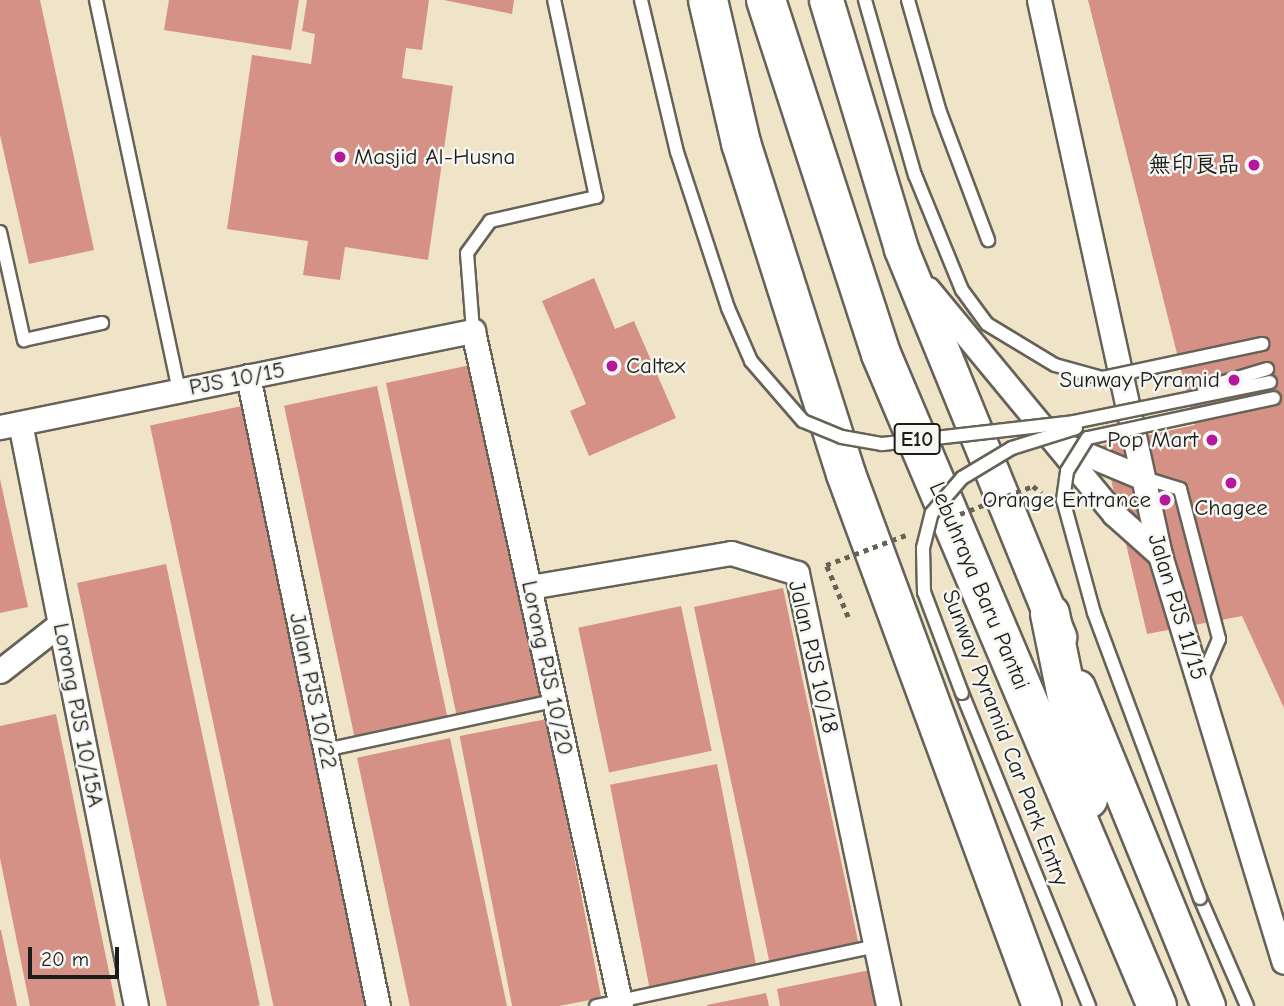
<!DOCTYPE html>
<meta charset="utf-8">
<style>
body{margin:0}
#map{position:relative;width:1284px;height:1006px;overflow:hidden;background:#efe3c8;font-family:"Comic Neue","LXGW WenKai TC",sans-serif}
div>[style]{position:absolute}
.building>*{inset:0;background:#d59185;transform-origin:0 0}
.roads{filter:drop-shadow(2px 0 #666258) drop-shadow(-2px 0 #666258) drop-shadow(0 2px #666258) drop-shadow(0 -2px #666258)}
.service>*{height:12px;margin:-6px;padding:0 6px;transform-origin:6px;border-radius:6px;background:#fff}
.minor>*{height:23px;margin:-11.5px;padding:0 11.5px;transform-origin:11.5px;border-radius:11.5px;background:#fff}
.secondary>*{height:33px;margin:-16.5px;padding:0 16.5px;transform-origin:16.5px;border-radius:16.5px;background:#fff}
.motorway>*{height:38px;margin:-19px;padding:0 19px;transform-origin:19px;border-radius:19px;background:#fff}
.path-bridge>*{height:4.5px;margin-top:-2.25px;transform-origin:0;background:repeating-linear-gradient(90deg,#666258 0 5px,transparent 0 10px)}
.bridges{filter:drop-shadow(2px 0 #666258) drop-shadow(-2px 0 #666258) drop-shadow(0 2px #666258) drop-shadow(0 -2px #666258)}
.service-bridge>*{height:12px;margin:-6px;padding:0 6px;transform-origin:6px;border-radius:6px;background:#fff}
.dots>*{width:19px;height:19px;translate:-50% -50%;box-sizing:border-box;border:4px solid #f6f6f2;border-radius:50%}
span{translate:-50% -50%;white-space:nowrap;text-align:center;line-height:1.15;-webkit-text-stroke:5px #f6f6f2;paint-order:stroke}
.shield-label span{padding:2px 5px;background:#f6f6f2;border:2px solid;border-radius:5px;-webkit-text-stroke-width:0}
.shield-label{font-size:21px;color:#1c1c1c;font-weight:700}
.poi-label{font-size:23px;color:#1c1c1c}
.left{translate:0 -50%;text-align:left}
.right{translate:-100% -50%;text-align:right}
.street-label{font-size:23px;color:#1c1c1c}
.scale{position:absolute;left:28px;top:947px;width:91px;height:32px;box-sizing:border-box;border:4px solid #1c1c1c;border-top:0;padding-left:9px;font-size:21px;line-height:24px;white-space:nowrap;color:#1c1c1c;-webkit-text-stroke:5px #f6f6f2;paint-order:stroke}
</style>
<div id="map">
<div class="building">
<div style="clip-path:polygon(0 0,40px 0,94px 250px,29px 264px,0 135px)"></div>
<div style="clip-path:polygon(169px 0,299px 0,291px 50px,164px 30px)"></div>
<div style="clip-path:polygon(307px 0,429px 0,422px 50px,406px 48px,402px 78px,453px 86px,428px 260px,345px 247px,340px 280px,303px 275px,308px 241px,227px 229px,252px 55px,311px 64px,315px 34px,302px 31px)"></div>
<div style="clip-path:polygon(444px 0,514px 0,512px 14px)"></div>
<div style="clip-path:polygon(1088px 0,1284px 0,1284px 708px,1242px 616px,1147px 634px,1103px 445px,1195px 425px)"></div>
<div style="clip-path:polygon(594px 278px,615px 329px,634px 321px,676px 418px,589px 456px,570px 411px,586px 404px,542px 301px)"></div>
<div style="left:475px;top:364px;width:341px;height:91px;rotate:78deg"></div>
<div style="left:377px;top:386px;width:340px;height:95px;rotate:78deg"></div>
<div style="left:242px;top:406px;width:612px;height:94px;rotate:78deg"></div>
<div style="clip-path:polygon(0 479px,28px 607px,0 613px)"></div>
<div style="left:166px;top:564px;width:451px;height:91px;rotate:78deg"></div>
<div style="left:783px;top:588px;width:366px;height:91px;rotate:78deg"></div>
<div style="left:681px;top:606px;width:148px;height:105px;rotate:78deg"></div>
<div style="clip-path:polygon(56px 714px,116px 1006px,30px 1006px,0 858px,0 726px)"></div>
<div style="left:547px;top:719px;width:284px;height:89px;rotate:79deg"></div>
<div style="left:450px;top:738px;width:274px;height:95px;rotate:78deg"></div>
<div style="left:717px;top:764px;width:206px;height:109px;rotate:79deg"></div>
<div style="clip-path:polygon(0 930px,1px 930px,17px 1006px,0 1006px)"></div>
<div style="clip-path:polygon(870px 970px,877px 1006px,780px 1006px,777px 989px)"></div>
<div style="clip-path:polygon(766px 993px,769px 1006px,707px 1006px,707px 1005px)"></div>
</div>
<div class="roads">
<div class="service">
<div style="left:96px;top:0;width:399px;rotate:78deg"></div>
<div style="left:908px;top:0;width:116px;rotate:74.1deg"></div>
<div style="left:940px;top:112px;width:137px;rotate:69.4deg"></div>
<div style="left:0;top:232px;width:111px;rotate:77.5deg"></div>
<div style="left:24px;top:340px;width:80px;rotate:-12.3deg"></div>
<div style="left:473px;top:331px;width:78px;rotate:-94.4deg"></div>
<div style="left:467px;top:253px;width:39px;rotate:-54deg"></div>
<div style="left:490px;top:221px;width:109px;rotate:-12.8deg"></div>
<div style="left:596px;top:197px;width:201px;rotate:-102deg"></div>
<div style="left:1141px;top:477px;width:41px;rotate:17.1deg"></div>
<div style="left:1180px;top:489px;width:155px;rotate:75.4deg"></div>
<div style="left:1219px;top:639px;width:48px;rotate:113.4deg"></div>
<div style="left:962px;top:693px;width:338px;rotate:67.9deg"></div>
<div style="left:325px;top:750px;width:234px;rotate:-12.1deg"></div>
<div style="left:1200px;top:898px;width:118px;rotate:66.5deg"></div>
<div style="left:596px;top:1006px;width:286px;rotate:-12.1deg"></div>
</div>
<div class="minor">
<div style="left:1039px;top:0;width:568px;rotate:77.7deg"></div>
<div style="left:1160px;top:555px;width:425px;rotate:73.1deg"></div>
<div style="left:928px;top:289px;width:292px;rotate:50.4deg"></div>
<div style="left:1114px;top:514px;width:62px;rotate:41.7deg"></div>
<div style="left:248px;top:376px;width:643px;rotate:78.34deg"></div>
<div style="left:20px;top:423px;width:594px;rotate:78.75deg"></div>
<div style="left:0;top:427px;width:483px;rotate:-11.5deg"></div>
<div style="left:473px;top:331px;width:691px;rotate:77.63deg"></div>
<div style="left:1057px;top:442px;width:91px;rotate:22.6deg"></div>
<div style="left:530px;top:587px;width:204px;rotate:-9.6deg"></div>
<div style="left:731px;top:553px;width:69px;rotate:16.9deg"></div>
<div style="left:797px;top:573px;width:442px;rotate:78.1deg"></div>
<div style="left:0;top:671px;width:76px;rotate:-38.1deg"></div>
</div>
<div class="secondary">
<div style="left:826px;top:0;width:260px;rotate:73.2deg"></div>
<div style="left:901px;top:249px;width:419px;rotate:67.8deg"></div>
<div style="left:1078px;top:687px;width:344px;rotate:67.8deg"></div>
</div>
<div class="motorway">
<div style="left:708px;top:0;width:147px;rotate:77deg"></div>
<div style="left:741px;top:143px;width:347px;rotate:72.4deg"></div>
<div style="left:846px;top:474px;width:567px;rotate:69.78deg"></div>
<div style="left:766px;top:0;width:372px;rotate:72deg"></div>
<div style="left:881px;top:354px;width:708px;rotate:67.06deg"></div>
<div style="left:1050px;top:614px;width:189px;rotate:78.4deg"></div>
</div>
</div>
<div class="path-bridge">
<div style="left:960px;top:514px;width:78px;rotate:-21deg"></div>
<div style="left:1033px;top:486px;width:11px;rotate:38deg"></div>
<div style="left:848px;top:617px;width:56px;rotate:-112.9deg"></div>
<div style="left:826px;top:565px;width:85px;rotate:-20.6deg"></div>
</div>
<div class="bridges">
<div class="service-bridge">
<div style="left:641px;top:0;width:156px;rotate:76.7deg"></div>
<div style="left:677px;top:152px;width:164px;rotate:71.9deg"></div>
<div style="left:728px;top:308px;width:58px;rotate:66.5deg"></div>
<div style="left:751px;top:361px;width:79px;rotate:49.1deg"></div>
<div style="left:803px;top:421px;width:42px;rotate:22.3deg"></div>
<div style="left:842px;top:437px;width:41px;rotate:9.9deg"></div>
<div style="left:882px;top:444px;width:193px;rotate:-6.5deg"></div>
<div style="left:1074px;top:422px;width:200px;rotate:-11.5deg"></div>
<div style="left:865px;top:0;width:182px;rotate:74.1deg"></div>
<div style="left:915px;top:175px;width:124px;rotate:67.8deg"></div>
<div style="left:962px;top:290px;width:42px;rotate:53.7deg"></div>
<div style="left:987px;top:324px;width:79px;rotate:31.1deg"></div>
<div style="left:1055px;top:365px;width:49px;rotate:15.5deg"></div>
<div style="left:1102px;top:378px;width:164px;rotate:-12deg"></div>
<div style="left:1204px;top:388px;width:66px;rotate:-16.8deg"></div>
<div style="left:962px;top:693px;width:108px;rotate:-110.6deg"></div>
<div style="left:924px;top:592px;width:44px;rotate:-91.3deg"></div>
<div style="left:923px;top:548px;width:36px;rotate:-76deg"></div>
<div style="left:932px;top:513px;width:46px;rotate:-49.4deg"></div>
<div style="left:962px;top:478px;width:58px;rotate:-31deg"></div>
<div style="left:1012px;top:448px;width:67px;rotate:-17.4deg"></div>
<div style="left:1200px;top:898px;width:304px;rotate:-110.4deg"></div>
<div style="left:1094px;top:613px;width:117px;rotate:-105.3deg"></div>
<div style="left:1063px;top:500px;width:29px;rotate:-82deg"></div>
<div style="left:1067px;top:471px;width:39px;rotate:-58deg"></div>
<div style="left:1088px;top:438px;width:190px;rotate:-12.1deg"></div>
</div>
</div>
<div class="dots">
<div style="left:340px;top:157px;background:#b5179e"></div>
<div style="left:1254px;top:165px;background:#b5179e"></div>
<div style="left:612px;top:366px;background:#b5179e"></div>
<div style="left:1234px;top:380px;background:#b5179e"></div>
<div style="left:1212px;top:440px;background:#b5179e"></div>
<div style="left:1231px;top:483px;background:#b5179e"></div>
<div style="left:1165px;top:500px;background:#b5179e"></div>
</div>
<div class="shield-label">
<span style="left:917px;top:439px">E10</span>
</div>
<div class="poi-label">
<span class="left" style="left:354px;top:157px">Masjid Al-Husna</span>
<span class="right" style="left:1240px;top:165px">無印良品</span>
<span class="left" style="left:626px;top:366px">Caltex</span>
<span class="right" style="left:1220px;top:380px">Sunway Pyramid</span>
<span class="right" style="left:1198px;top:440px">Pop Mart</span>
<span class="right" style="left:1151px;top:500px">Orange Entrance</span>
<span style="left:1231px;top:508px">Chagee</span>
</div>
<div class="street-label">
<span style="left:237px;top:379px;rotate:-11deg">PJS 10/15</span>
<span style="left:979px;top:586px;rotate:67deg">Lebuhraya Baru Pantai</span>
<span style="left:1177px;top:607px;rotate:73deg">Jalan PJS 11/15</span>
<span style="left:813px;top:657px;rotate:77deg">Jalan PJS 10/18</span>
<span style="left:547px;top:668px;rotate:78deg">Lorong PJS 10/20</span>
<span style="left:313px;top:691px;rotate:78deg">Jalan PJS 10/22</span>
<span style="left:78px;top:715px;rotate:79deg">Lorong PJS 10/15A</span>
<span style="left:1005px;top:738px;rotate:69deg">Sunway Pyramid Car Park Entry</span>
</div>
<div class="scale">20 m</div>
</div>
